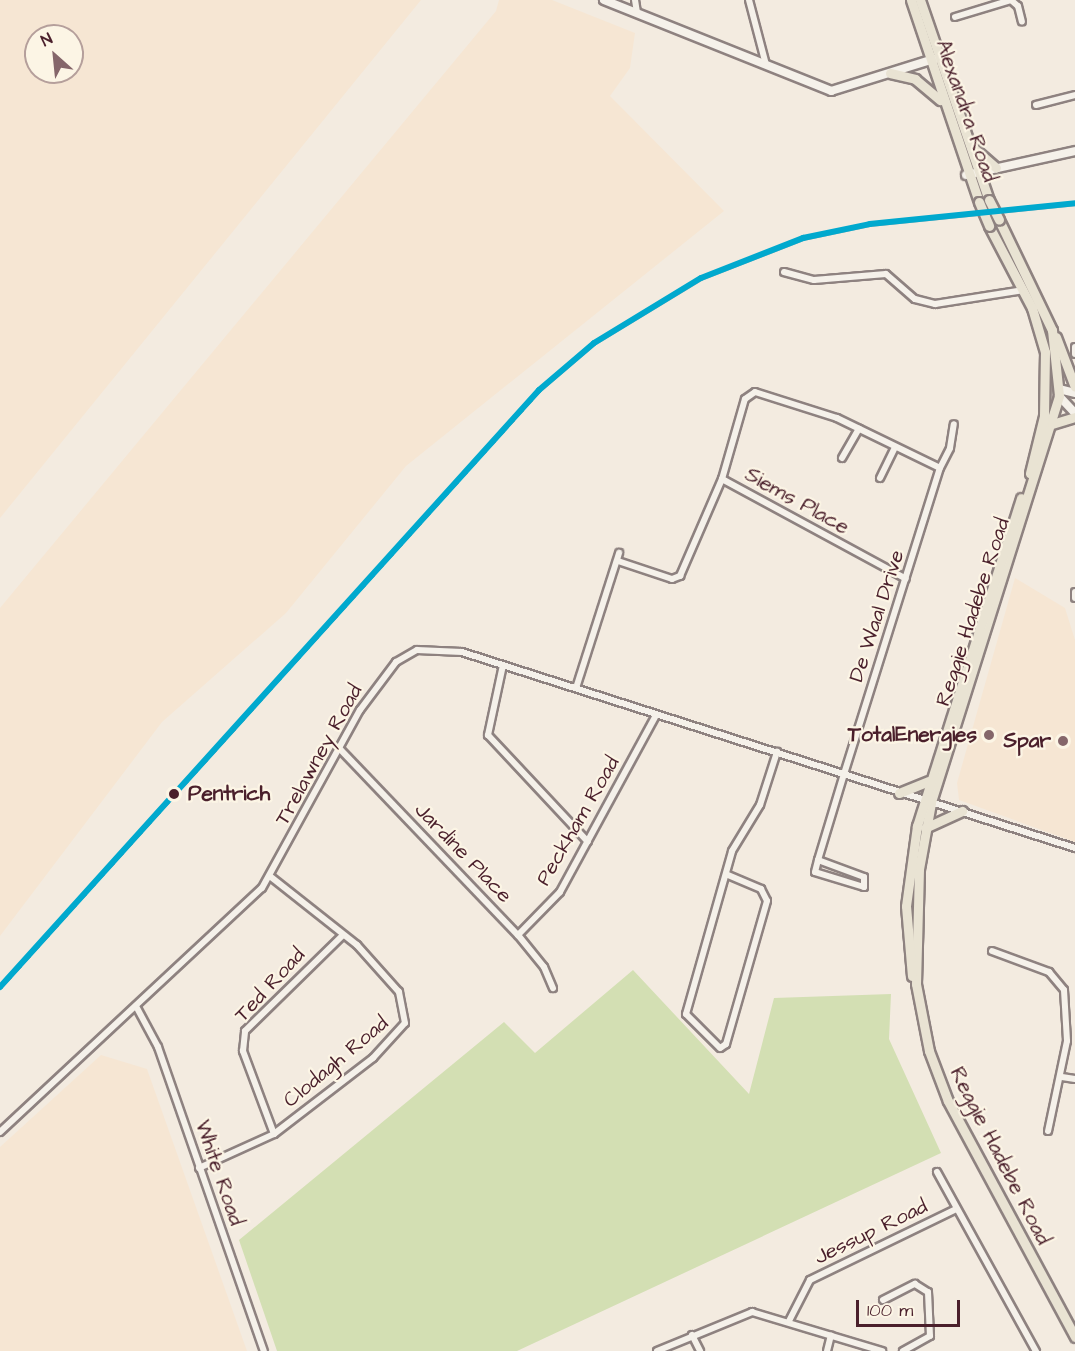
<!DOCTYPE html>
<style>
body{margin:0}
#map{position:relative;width:1075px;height:1351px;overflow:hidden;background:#f3ebe0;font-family:"Architects Daughter",sans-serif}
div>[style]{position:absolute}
.built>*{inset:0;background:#f6e6d3}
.green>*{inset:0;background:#d3dfb3}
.roads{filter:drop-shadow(2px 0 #8e8280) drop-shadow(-2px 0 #8e8280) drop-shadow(0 2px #8e8280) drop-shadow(0 -2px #8e8280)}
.minor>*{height:6px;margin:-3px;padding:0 3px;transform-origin:3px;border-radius:3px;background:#f5f1ea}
.tertiary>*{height:8px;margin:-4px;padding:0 4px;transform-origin:4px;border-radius:4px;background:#f5f1ea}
.secondary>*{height:8px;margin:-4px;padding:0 4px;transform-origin:4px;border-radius:4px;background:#f5f1ea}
.primary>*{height:9px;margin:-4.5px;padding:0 4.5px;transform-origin:4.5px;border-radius:4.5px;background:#e9e3d3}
.rail>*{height:4.5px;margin-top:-2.25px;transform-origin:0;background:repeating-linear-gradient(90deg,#fcf5e5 0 7px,#b8b0ac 0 14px);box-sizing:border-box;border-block:2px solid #b8b0ac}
.bridges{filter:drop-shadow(2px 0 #8e8280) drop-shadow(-2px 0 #8e8280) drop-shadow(0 2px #8e8280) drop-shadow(0 -2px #8e8280)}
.primary-bridge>*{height:9px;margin:-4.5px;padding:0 4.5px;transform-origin:4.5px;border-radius:4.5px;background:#e9e3d3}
.rail-1>*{height:6px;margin:-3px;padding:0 3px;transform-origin:3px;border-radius:3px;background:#00a9ce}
.dots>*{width:16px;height:16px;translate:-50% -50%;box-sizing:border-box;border:3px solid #fcf5e5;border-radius:50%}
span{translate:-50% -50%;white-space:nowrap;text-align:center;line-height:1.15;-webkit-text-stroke:4.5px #fcf5e5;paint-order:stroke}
.street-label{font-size:21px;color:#4a1f2b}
.poi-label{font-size:21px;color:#4a1f2b;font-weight:700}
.right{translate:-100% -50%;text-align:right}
.stop-label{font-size:21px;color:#4a1f2b;font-weight:700}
.left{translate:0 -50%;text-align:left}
.north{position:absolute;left:24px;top:24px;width:60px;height:60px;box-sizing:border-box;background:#fcf5e5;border:2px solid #b59f9b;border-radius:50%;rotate:333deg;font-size:16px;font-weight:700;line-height:24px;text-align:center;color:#4a1f2b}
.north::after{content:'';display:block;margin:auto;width:21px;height:27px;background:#85666a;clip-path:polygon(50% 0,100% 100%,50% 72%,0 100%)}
.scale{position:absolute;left:856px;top:1300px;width:104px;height:27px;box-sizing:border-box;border:3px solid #4a1f2b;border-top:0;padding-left:8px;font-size:18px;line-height:21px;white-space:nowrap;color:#4a1f2b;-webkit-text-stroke:4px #fcf5e5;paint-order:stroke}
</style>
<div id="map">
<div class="built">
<div style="clip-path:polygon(evenodd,0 0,421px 0,0 518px,0 0,36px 36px,72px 36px,72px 72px,36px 72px,36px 36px)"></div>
<div style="clip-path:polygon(499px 0,552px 0,635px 33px,630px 68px,610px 96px,724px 211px,406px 466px,286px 613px,162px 722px,0 936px,0 608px,496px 11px)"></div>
<div style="clip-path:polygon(1015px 578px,1065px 608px,1075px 640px,1075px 842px,959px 800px,957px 783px)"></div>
<div style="clip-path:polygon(101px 1055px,147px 1069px,247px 1351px,0 1351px,0 1147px)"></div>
</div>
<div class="green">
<div style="clip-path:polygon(633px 970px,749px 1094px,774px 998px,891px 994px,889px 1039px,941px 1153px,517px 1351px,277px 1351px,239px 1240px,504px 1022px,535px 1053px)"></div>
</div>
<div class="roads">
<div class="minor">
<div style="left:635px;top:0;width:13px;rotate:81deg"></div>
<div style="left:749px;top:0;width:67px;rotate:75.3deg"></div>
<div style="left:955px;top:17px;width:59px;rotate:-16.9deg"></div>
<div style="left:1011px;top:0;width:9px;rotate:41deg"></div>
<div style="left:1018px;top:6px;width:16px;rotate:76deg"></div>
<div style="left:1036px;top:105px;width:40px;rotate:-14.4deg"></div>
<div style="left:784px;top:272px;width:31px;rotate:15deg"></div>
<div style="left:814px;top:280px;width:72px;rotate:-4.8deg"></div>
<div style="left:886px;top:274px;width:38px;rotate:41deg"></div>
<div style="left:915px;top:299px;width:21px;rotate:14deg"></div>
<div style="left:935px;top:304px;width:90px;rotate:-8.9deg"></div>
<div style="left:1075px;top:347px;width:7px;rotate:90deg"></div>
<div style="left:842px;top:458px;width:34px;rotate:-60deg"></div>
<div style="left:880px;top:478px;width:34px;rotate:-64deg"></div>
<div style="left:722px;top:479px;width:83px;rotate:-74deg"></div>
<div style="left:745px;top:399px;width:12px;rotate:-35deg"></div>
<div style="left:755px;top:392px;width:86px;rotate:17.6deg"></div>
<div style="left:837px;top:418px;width:114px;rotate:25.9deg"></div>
<div style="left:722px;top:479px;width:209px;rotate:28.5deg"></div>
<div style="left:618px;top:561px;width:57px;rotate:18.4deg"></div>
<div style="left:672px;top:579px;width:9px;rotate:-21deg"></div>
<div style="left:680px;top:576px;width:106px;rotate:-66.6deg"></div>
<div style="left:1075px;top:592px;width:6px;rotate:90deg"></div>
<div style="left:503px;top:665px;width:72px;rotate:102.1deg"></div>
<div style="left:488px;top:735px;width:146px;rotate:46.9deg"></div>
<div style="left:576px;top:688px;width:142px;rotate:-72.3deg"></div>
<div style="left:339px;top:748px;width:259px;rotate:46.3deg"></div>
<div style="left:518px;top:935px;width:41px;rotate:50.9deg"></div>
<div style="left:544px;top:967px;width:23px;rotate:67deg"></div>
<div style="left:818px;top:860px;width:49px;rotate:20.3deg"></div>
<div style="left:864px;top:877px;width:10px;rotate:90deg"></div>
<div style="left:864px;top:887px;width:51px;rotate:-163deg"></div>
<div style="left:815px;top:872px;width:12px;rotate:-76deg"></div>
<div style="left:818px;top:860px;width:90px;rotate:-73.2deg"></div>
<div style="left:844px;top:774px;width:321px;rotate:-72.6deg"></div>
<div style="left:940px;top:468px;width:22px;rotate:-63deg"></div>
<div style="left:950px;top:448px;width:24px;rotate:-81deg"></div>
<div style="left:728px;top:875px;width:36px;rotate:23deg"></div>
<div style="left:761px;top:889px;width:13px;rotate:63deg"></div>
<div style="left:767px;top:901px;width:149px;rotate:106deg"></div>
<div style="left:726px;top:1044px;width:7px;rotate:146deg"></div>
<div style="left:720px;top:1048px;width:48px;rotate:-135deg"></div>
<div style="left:686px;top:1014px;width:169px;rotate:-74.2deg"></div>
<div style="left:732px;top:851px;width:54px;rotate:-58.7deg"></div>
<div style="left:760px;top:805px;width:56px;rotate:-72.2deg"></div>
<div style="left:518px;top:935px;width:60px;rotate:-45.7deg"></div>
<div style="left:560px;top:892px;width:201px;rotate:-61.5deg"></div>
<div style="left:992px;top:951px;width:61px;rotate:20.2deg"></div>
<div style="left:1049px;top:972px;width:23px;rotate:50deg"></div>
<div style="left:1064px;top:990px;width:51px;rotate:86.6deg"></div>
<div style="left:1067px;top:1041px;width:92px;rotate:101.9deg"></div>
<div style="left:137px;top:1008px;width:44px;rotate:61.7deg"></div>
<div style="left:158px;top:1047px;width:322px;rotate:70.8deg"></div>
<div style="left:1062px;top:1077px;width:13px;rotate:9deg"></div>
<div style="left:0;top:1132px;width:358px;rotate:-43deg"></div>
<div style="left:262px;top:888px;width:203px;rotate:-61.2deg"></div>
<div style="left:360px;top:710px;width:60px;rotate:-53.1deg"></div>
<div style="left:396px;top:662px;width:24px;rotate:-30deg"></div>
<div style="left:417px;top:650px;width:45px;rotate:2.5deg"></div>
<div style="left:462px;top:652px;width:644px;rotate:17.73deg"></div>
<div style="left:274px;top:1134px;width:89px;rotate:-110.5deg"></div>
<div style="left:243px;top:1051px;width:20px;rotate:-84deg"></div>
<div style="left:245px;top:1031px;width:137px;rotate:-44.4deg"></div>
<div style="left:199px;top:1168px;width:82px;rotate:-24.4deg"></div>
<div style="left:274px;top:1134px;width:125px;rotate:-37.5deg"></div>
<div style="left:373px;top:1058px;width:47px;rotate:-47.6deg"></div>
<div style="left:405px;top:1023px;width:32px;rotate:-101deg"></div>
<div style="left:399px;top:992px;width:63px;rotate:-131.8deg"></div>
<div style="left:357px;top:945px;width:110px;rotate:-141.7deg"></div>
<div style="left:937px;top:1172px;width:205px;rotate:61.1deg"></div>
<div style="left:883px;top:1300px;width:36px;rotate:-27deg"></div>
<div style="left:915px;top:1284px;width:15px;rotate:32deg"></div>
<div style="left:928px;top:1292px;width:44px;rotate:87.4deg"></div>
<div style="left:930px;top:1336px;width:31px;rotate:151deg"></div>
<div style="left:789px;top:1321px;width:46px;rotate:-62.9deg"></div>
<div style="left:810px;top:1280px;width:162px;rotate:-25.9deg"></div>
<div style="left:692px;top:1335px;width:18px;rotate:63deg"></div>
<div style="left:657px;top:1351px;width:103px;rotate:-22.3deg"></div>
<div style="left:752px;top:1312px;width:136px;rotate:16.7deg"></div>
<div style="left:827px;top:1351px;width:16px;rotate:-76deg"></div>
</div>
<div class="tertiary">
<div style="left:604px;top:0;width:245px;rotate:21.8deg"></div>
<div style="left:831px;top:91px;width:108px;rotate:-17.3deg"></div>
<div style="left:1059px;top:389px;width:16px;rotate:14deg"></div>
<div style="left:1059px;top:396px;width:23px;rotate:47deg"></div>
</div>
<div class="secondary">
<div style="left:966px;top:175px;width:112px;rotate:-12.4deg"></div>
</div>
<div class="primary">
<div style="left:911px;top:0;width:213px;rotate:71.4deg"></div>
<div style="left:920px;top:0;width:212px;rotate:71deg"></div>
<div style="left:890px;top:73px;width:26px;rotate:13deg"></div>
<div style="left:915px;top:79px;width:33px;rotate:40deg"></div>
<div style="left:971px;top:146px;width:33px;rotate:41deg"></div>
<div style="left:999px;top:220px;width:122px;rotate:64.3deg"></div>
<div style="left:1052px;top:330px;width:66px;rotate:83.9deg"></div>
<div style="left:1059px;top:396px;width:427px;rotate:107.5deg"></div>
<div style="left:931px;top:803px;width:67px;rotate:100.3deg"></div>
<div style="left:919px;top:869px;width:115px;rotate:91.5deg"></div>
<div style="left:916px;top:984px;width:68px;rotate:79deg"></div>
<div style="left:929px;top:1051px;width:53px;rotate:69.2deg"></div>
<div style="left:948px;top:1101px;width:268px;rotate:61.7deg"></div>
<div style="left:989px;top:226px;width:93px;rotate:62.3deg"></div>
<div style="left:1032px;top:308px;width:46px;rotate:73.5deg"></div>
<div style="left:1045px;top:352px;width:64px;rotate:90.9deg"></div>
<div style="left:1044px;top:416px;width:59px;rotate:103.8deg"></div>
<div style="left:1056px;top:337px;width:53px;rotate:69.2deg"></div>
<div style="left:1052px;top:424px;width:24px;rotate:-17deg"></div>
<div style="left:899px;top:793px;width:32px;rotate:-22deg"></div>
<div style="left:925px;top:828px;width:41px;rotate:-24.7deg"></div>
<div style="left:912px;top:976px;width:70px;rotate:-94.9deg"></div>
<div style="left:906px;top:906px;width:81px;rotate:-82.2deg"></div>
<div style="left:917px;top:826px;width:344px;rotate:-72.4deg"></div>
</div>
</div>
<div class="rail">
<div style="left:0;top:987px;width:804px;rotate:-47.92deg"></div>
<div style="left:539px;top:390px;width:72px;rotate:-40.5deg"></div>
<div style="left:594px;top:343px;width:125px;rotate:-31.3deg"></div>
<div style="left:701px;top:278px;width:110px;rotate:-21.4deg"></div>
<div style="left:803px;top:238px;width:68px;rotate:-11.8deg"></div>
<div style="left:870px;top:224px;width:206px;rotate:-5.8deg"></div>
</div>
<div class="bridges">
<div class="primary-bridge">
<div style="left:989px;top:200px;width:22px;rotate:63deg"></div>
<div style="left:979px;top:202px;width:26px;rotate:67deg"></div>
</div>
</div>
<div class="rail-1">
<div style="left:0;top:987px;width:804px;rotate:-47.92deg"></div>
<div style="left:539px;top:390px;width:72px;rotate:-40.5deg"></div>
<div style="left:594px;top:343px;width:125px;rotate:-31.3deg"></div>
<div style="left:701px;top:278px;width:110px;rotate:-21.4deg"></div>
<div style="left:803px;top:238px;width:68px;rotate:-11.8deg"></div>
<div style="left:870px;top:224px;width:206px;rotate:-5.8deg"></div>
</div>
<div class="dots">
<div style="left:989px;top:735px;background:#85666a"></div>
<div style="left:1063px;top:741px;background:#85666a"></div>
<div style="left:174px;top:794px;background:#4a1f2b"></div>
</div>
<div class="street-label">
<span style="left:966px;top:111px;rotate:71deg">Alexandra Road</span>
<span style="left:797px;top:501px;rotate:29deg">Siems Place</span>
<span style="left:973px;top:612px;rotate:-72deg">Reggie Hadebe Road</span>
<span style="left:877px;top:616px;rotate:-72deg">De Waal Drive</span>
<span style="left:319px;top:755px;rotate:-61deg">Trelawney Road</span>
<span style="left:578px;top:821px;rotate:-60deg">Peckham Road</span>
<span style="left:463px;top:853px;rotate:46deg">Jardine Place</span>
<span style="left:270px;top:985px;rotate:-47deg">Ted Road</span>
<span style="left:336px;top:1062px;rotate:-40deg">Clodagh Road</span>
<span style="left:1000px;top:1156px;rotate:63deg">Reggie Hadebe Road</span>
<span style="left:219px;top:1173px;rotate:71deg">White Road</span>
<span style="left:871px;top:1232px;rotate:-26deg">Jessup Road</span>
</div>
<div class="poi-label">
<span class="right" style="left:977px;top:735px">TotalEnergies</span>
<span class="right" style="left:1051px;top:741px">Spar</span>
</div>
<div class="stop-label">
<span class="left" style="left:188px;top:794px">Pentrich</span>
</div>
<div class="north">N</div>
<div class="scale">100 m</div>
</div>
